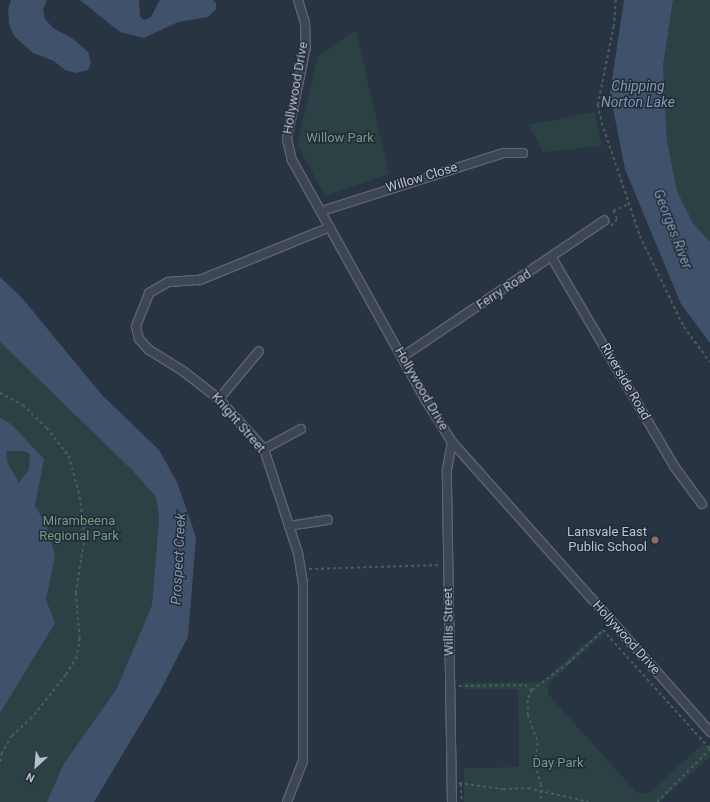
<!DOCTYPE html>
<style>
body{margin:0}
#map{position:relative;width:710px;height:802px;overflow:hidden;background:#293443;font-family:Roboto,sans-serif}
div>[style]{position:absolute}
.green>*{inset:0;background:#2b4144}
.water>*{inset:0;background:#40516b}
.path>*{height:1.5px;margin-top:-0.75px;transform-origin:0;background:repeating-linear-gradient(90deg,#495d60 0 3px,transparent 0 6px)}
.roads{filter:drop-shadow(1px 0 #5c6470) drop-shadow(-1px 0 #5c6470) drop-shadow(0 1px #5c6470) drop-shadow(0 -1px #5c6470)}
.street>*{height:8px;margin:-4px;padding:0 4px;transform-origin:4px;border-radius:4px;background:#3d4652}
.dots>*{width:11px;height:11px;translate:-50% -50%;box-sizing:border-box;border:2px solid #222b38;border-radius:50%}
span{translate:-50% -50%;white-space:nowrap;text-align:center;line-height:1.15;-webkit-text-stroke:3px #222b38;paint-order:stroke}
.street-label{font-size:13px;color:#bbc1cc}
.park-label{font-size:13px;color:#739c7d}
.poi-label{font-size:13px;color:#bbc1cc}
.right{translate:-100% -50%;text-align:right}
.water-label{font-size:14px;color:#8497b2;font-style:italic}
.north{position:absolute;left:16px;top:746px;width:40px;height:40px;-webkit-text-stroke:3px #222b38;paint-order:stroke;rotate:206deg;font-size:11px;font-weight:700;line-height:16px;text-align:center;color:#bbc1cc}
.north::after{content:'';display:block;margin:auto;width:14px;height:18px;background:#bbc1cc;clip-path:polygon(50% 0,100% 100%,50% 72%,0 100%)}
</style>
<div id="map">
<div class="green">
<div style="clip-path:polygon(673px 0,710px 0,710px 242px,693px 223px,677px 191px,667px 141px,663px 66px)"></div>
<div style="clip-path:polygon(356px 30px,389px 174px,325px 196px,297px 144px,318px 56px)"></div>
<div style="clip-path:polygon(594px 112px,602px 146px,543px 152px,529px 125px)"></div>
<div style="clip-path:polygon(0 342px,132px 470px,156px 497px,159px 518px,152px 605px,117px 688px,63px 765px,47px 802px,0 802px)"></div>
<div style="clip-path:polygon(602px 629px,605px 633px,549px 683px,548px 694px,636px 792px,648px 794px,703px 744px,710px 751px,710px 757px,659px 802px,464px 802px,464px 768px,519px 767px,518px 689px,463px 689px,463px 683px,542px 682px)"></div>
</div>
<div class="water">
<div style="clip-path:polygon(11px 0,47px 0,43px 9px,45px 19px,53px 28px,73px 39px,88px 52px,91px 62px,88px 70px,76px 73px,65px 70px,54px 61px,33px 53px,14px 36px,9px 24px,8px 9px)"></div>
<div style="clip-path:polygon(80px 0,139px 0,140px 17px,144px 20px,151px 17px,160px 0,213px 0,216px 3px,216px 9px,208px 17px,178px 22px,144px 38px,120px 32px)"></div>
<div style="clip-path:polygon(624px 0,673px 0,663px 66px,667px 141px,677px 191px,693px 223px,710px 242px,710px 343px,681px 304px,625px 169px,610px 93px)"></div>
<div style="clip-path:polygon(0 277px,22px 298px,102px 395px,159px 450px,177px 482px,196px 537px,188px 637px,158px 695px,94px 802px,47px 802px,63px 765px,117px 688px,152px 605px,159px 518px,156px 497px,132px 470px,0 342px)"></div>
<div style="clip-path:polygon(evenodd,0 418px,11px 424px,44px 459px,35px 506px,45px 522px,55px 555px,46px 600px,55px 623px,0 713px,0 418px,6px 451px,24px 451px,30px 454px,29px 469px,19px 483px,7px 462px,6px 451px)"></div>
</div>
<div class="path">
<div style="left:616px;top:0;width:26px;rotate:94deg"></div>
<div style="left:614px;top:26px;width:81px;rotate:101.4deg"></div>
<div style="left:598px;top:105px;width:18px;rotate:77deg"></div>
<div style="left:602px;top:123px;width:119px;rotate:71.4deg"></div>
<div style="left:640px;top:236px;width:101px;rotate:64.2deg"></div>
<div style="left:684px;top:327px;width:44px;rotate:53.4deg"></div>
<div style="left:611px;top:226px;width:9px;rotate:-49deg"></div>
<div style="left:617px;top:219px;width:9px;rotate:-117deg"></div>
<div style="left:613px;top:211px;width:17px;rotate:-24deg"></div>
<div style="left:0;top:393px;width:26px;rotate:28deg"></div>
<div style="left:23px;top:405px;width:33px;rotate:44deg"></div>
<div style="left:47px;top:428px;width:36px;rotate:52deg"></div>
<div style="left:69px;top:456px;width:42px;rotate:75deg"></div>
<div style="left:80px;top:497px;width:40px;rotate:82.9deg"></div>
<div style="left:85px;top:537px;width:57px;rotate:99.1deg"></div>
<div style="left:76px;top:593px;width:45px;rotate:84.9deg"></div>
<div style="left:80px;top:638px;width:19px;rotate:99deg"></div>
<div style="left:77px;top:657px;width:21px;rotate:121deg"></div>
<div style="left:66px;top:675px;width:55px;rotate:128.3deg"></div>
<div style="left:32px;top:718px;width:27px;rotate:138deg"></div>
<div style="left:12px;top:736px;width:20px;rotate:120deg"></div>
<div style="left:2px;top:753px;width:13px;rotate:99deg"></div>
<div style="left:309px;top:569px;width:132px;rotate:-1.7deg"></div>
<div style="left:459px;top:686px;width:66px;rotate:-0.9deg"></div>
<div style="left:525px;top:685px;width:9px;rotate:36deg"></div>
<div style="left:532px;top:690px;width:45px;rotate:-36.9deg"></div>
<div style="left:568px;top:663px;width:48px;rotate:-43.3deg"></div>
<div style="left:603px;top:630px;width:160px;rotate:48deg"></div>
<div style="left:532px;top:690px;width:11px;rotate:112deg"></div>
<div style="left:528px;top:700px;width:15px;rotate:90deg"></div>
<div style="left:528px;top:715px;width:30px;rotate:70deg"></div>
<div style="left:538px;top:743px;width:22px;rotate:98deg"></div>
<div style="left:535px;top:765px;width:20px;rotate:72deg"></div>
<div style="left:541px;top:784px;width:18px;rotate:90deg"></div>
<div style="left:459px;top:783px;width:44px;rotate:7.8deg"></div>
<div style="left:503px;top:789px;width:25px;rotate:-2deg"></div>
<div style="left:528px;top:788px;width:63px;rotate:12.9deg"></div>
<div style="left:461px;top:784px;width:18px;rotate:87deg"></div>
<div style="left:657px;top:802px;width:75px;rotate:-45deg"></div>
</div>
<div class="roads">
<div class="street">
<div style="left:298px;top:0;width:24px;rotate:73deg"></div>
<div style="left:305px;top:23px;width:24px;rotate:88deg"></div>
<div style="left:306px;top:47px;width:94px;rotate:101.7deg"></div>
<div style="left:287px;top:139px;width:22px;rotate:77deg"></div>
<div style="left:292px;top:160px;width:274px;rotate:60.9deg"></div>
<div style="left:425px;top:399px;width:51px;rotate:57.9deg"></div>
<div style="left:452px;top:442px;width:388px;rotate:48.3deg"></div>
<div style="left:322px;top:211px;width:191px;rotate:-17.7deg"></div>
<div style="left:504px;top:153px;width:19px"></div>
<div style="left:552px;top:258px;width:241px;rotate:59.6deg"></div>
<div style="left:674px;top:466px;width:47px;rotate:53.6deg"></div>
<div style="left:402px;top:357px;width:244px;rotate:-34deg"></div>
<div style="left:219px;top:399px;width:62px;rotate:-50.2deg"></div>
<div style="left:264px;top:449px;width:42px;rotate:-28.4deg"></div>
<div style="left:289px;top:526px;width:39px;rotate:-9deg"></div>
<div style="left:287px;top:802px;width:44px;rotate:-68.7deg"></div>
<div style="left:303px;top:761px;width:177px;rotate:-90deg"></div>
<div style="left:303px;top:584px;width:31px;rotate:-99deg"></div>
<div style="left:298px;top:553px;width:109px;rotate:-108.1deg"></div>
<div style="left:264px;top:449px;width:67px;rotate:-132deg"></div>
<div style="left:219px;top:399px;width:46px;rotate:-142.1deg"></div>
<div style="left:183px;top:371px;width:40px;rotate:-148deg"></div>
<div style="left:149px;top:350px;width:15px;rotate:-132deg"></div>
<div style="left:139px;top:339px;width:13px;rotate:-103deg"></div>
<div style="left:136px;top:326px;width:35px;rotate:-68deg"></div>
<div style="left:149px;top:293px;width:22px;rotate:-30deg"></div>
<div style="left:168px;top:282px;width:32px;rotate:-4deg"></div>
<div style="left:200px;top:280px;width:140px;rotate:-22.2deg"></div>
<div style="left:452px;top:802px;width:332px;rotate:-90.9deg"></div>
<div style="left:447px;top:470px;width:28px;rotate:-80deg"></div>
</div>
</div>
<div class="dots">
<div style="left:655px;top:540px;background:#8d6e63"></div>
</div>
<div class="street-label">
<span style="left:296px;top:88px;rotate:-80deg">Hollywood Drive</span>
<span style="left:422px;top:178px;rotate:-17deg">Willow Close</span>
<span style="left:504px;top:290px;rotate:-33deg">Ferry Road</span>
<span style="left:625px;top:382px;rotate:60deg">Riverside Road</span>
<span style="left:421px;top:389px;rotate:60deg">Hollywood Drive</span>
<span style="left:238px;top:423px;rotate:49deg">Knight Street</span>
<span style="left:449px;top:622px;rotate:-91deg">Willis Street</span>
<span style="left:626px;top:638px;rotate:48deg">Hollywood Drive</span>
</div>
<div class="park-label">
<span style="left:340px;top:138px">Willow Park</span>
<span style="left:79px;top:529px">Mirambeena<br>Regional Park</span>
<span style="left:558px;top:763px">Day Park</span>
</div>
<div class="poi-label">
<span class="right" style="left:647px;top:540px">Lansvale East<br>Public School</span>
</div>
<div class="water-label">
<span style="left:638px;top:94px">Chipping<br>Norton Lake</span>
<span style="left:673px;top:229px;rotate:69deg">Georges River</span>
<span style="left:178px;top:559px;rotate:-87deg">Prospect Creek</span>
</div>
<div class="north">N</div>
</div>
